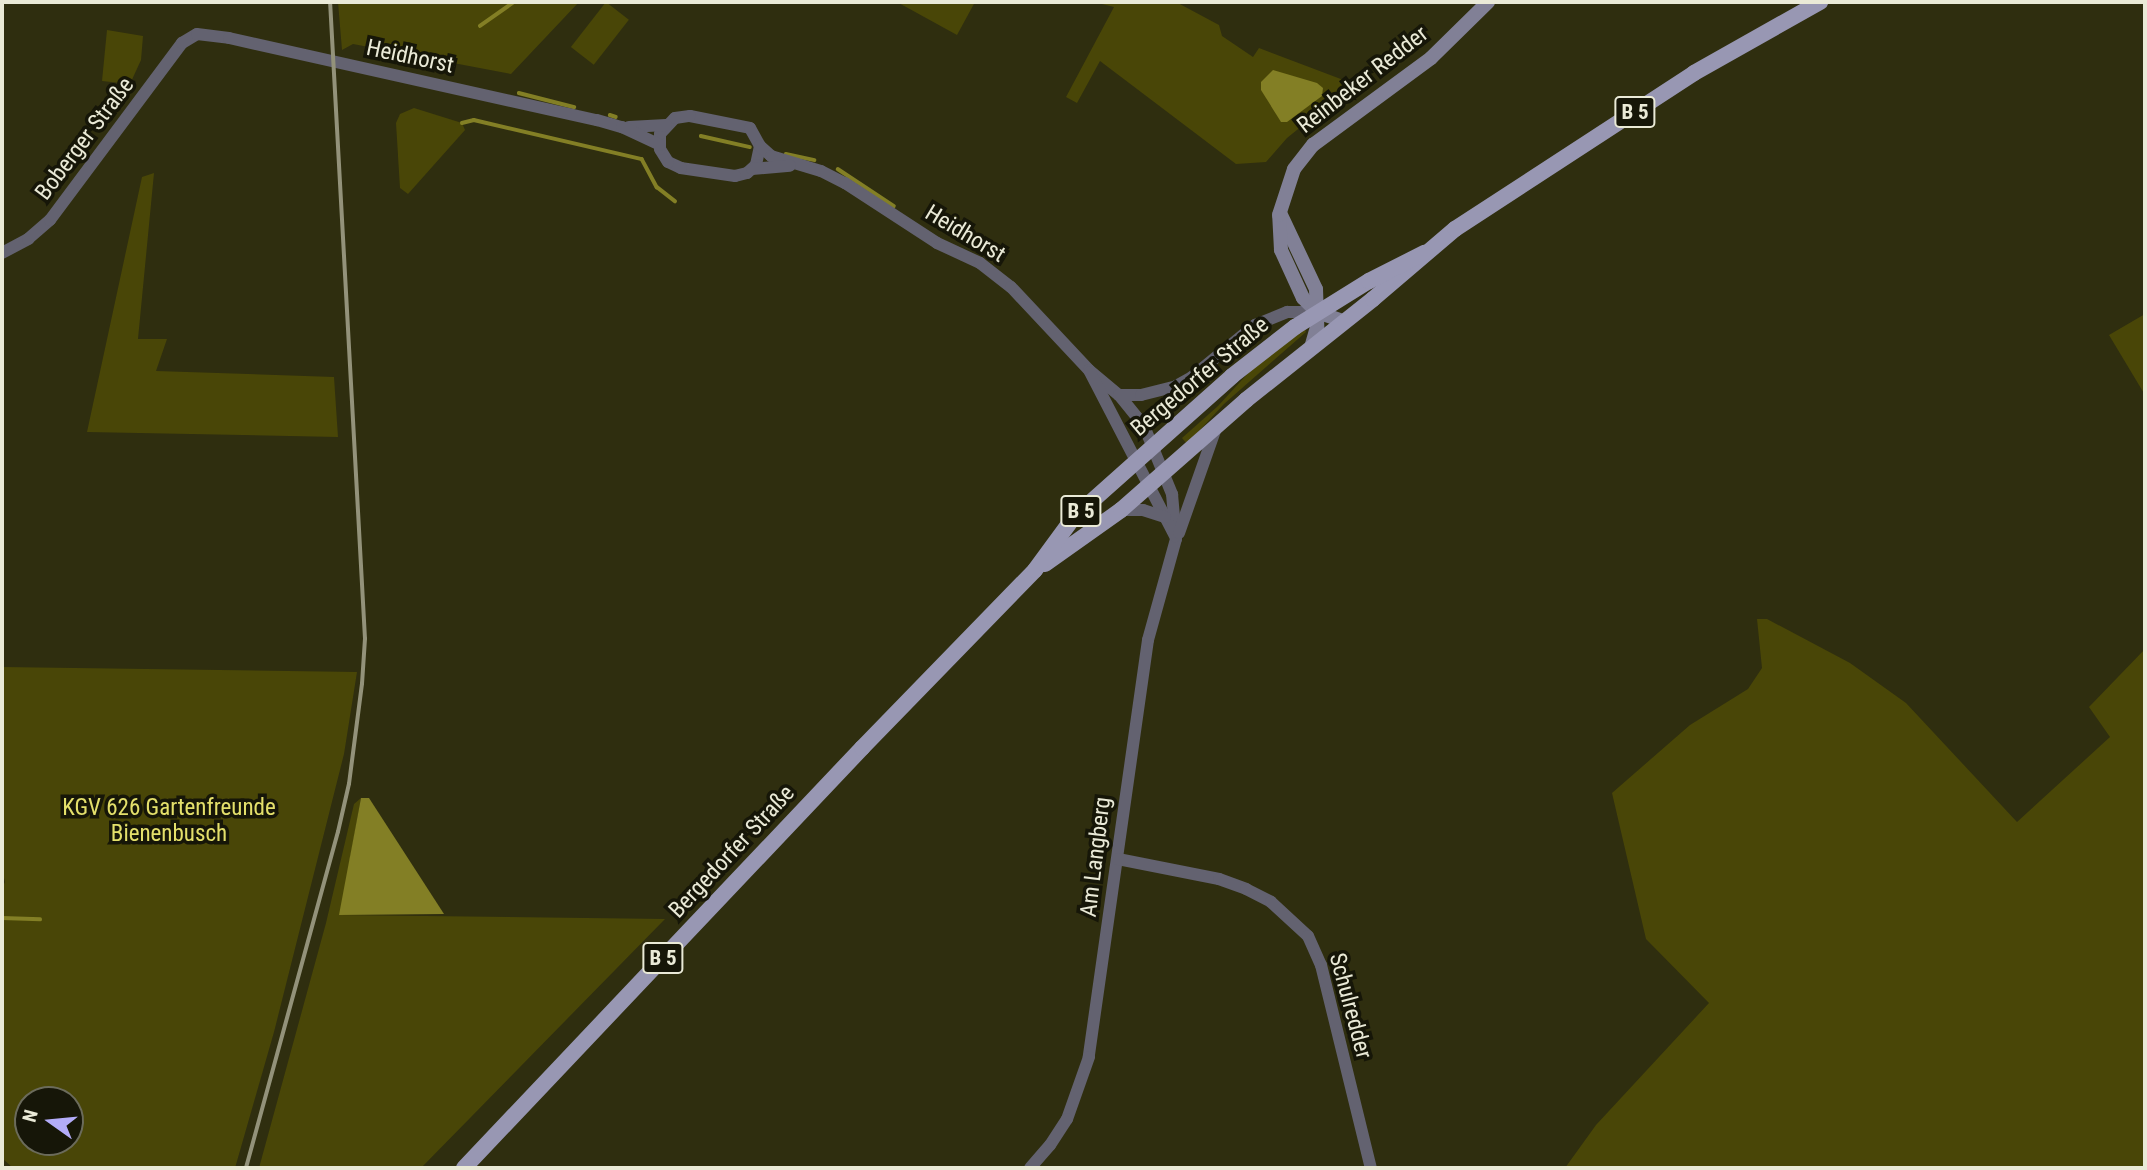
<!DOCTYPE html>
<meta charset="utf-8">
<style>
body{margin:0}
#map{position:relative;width:2147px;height:1170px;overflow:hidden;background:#2f2e0f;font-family:"Roboto Condensed",sans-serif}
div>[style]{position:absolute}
.green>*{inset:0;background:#494607;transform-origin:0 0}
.water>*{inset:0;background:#837f25}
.stream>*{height:3.5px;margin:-1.75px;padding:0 1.75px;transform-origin:1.75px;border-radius:1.75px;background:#837f25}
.tertiary>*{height:12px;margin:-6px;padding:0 6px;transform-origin:6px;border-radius:6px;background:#636270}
.secondary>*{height:14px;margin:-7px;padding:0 7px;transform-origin:7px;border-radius:7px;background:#818096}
.primary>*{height:16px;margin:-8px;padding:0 8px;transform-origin:8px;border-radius:8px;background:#9897b3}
.rail>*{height:3.5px;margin:-1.75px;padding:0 1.75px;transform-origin:1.75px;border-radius:1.75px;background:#93927a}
span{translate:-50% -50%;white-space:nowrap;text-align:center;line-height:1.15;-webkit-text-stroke:7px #161608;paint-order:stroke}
.shield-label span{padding:2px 5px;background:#161608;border:2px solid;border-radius:5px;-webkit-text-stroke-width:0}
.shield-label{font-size:21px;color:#eaead7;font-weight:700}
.street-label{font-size:23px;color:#eaead7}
.park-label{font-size:23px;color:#e4e06b}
.frame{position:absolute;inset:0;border:4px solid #eaead7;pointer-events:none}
.north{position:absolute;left:14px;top:1086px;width:70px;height:70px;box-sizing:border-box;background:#161608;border:2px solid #6b6b5b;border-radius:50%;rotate:285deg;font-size:19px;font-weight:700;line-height:28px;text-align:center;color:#eaead7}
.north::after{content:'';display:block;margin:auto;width:24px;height:32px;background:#b3acf9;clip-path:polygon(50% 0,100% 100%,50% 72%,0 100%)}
</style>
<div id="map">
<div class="green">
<div style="clip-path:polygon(338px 2px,579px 2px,511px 74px,353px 44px,342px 50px)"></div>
<div style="left:606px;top:2px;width:29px;height:57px;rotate:38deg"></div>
<div style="clip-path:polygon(897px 2px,975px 2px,957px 35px)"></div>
<div style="clip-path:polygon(1094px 2px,1176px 2px,1219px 25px,1222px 36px,1253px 57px,1259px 48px,1354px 84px,1287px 138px,1266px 162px,1236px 164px,1100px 61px,1077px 103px,1066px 97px,1114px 7px)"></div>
<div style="clip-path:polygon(107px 30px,143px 36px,141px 60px,130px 84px,102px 81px)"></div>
<div style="clip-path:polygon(414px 108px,462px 123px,465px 130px,408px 194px,400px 188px,396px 123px,400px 114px)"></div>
<div style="clip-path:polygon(154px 173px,138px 339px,167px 339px,156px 371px,334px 377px,338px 437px,87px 432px,142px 177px)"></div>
<div style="clip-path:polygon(2145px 314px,2145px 395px,2109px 335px)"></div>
<div style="clip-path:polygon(1305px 329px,1306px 332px,1224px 404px,1187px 444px,1182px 438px,1218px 406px,1251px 370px)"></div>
<div style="clip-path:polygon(1757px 619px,1767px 619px,1850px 663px,1906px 703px,2017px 822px,2110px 737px,2089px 707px,2145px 649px,2145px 1168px,1565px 1168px,1596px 1125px,1709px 1003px,1646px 939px,1612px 793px,1690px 725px,1748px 689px,1762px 668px)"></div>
<div style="clip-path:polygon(evenodd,2px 667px,357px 672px,344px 754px,274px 1032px,235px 1168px,13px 1168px,2px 1158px,2px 888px,5px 882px,2px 870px,2px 667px,28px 1100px,70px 1100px,70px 1142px,28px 1142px,28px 1100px)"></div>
<div style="clip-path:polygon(361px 798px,340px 915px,665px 919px,421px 1168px,259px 1168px,326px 923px,354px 804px)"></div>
</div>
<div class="water">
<div style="clip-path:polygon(1273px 70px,1317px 83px,1323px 88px,1322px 96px,1287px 122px,1281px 122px,1261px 90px,1261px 82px)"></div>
<div style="clip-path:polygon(361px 798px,369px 798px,444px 914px,339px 915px)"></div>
</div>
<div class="stream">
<div style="left:480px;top:26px;width:42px;rotate:-35.2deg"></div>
<div style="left:519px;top:93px;width:57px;rotate:14.3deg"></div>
<div style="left:610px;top:115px;width:6px;rotate:18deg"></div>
<div style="left:462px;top:123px;width:12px;rotate:-14deg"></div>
<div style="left:474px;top:120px;width:172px;rotate:13.1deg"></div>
<div style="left:642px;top:159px;width:32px;rotate:62deg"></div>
<div style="left:657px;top:187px;width:23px;rotate:38deg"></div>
<div style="left:701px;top:136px;width:50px;rotate:12.7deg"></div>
<div style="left:786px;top:154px;width:29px;rotate:12deg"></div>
<div style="left:838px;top:169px;width:67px;rotate:33.5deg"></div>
<div style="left:2px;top:918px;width:38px;rotate:2deg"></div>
</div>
<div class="tertiary">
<div style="left:690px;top:116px;width:61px;rotate:11.3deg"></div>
<div style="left:750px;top:128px;width:21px;rotate:61deg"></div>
<div style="left:760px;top:146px;width:19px;rotate:102deg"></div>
<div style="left:756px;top:165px;width:12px;rotate:138deg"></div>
<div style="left:747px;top:173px;width:12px;rotate:166deg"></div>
<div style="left:735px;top:176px;width:55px;rotate:-171.6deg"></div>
<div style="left:681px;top:168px;width:14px;rotate:-155deg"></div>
<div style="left:668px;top:162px;width:15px;rotate:-122deg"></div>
<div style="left:660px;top:149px;width:15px;rotate:-90deg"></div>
<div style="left:660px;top:134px;width:22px;rotate:-47deg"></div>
<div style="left:675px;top:118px;width:15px;rotate:-8deg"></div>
<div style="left:629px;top:127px;width:37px;rotate:-3deg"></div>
<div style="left:760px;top:146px;width:15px;rotate:42deg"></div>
<div style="left:771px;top:156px;width:52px;rotate:16.7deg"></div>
<div style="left:821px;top:171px;width:27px;rotate:27deg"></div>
<div style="left:845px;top:183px;width:110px;rotate:33.1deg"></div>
<div style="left:937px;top:243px;width:47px;rotate:24.9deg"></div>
<div style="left:980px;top:263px;width:39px;rotate:38deg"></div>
<div style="left:1011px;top:287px;width:114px;rotate:46.8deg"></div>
<div style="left:1089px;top:370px;width:39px;rotate:40deg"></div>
<div style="left:1119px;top:395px;width:40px;rotate:51deg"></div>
<div style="left:1144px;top:426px;width:74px;rotate:67.6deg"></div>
<div style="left:1172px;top:494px;width:45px;rotate:84.9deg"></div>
<div style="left:1176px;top:539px;width:105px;rotate:105.5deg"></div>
<div style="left:1148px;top:640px;width:421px;rotate:98.1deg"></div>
<div style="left:1089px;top:1057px;width:66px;rotate:109.5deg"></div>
<div style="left:1067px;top:1119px;width:31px;rotate:123deg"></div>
<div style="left:1050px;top:1145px;width:30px;rotate:131deg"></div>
<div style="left:752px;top:169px;width:38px;rotate:-5deg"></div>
<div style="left:2px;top:253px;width:30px;rotate:-28deg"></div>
<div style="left:28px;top:239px;width:29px;rotate:-41deg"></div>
<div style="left:50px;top:220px;width:221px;rotate:-53.3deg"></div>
<div style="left:182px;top:43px;width:17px;rotate:-31deg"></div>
<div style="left:197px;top:34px;width:32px;rotate:7deg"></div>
<div style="left:229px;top:38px;width:377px;rotate:12.6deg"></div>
<div style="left:597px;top:120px;width:26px;rotate:16deg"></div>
<div style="left:622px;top:127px;width:42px;rotate:25.3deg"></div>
<div style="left:1090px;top:372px;width:185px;rotate:62.6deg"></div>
<div style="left:1119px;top:395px;width:22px"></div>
<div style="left:1141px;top:395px;width:36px;rotate:-14deg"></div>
<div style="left:1176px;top:386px;width:18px;rotate:-29deg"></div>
<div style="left:1192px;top:377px;width:82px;rotate:-39.5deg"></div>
<div style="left:1255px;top:325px;width:35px;rotate:-22deg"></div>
<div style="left:1287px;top:312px;width:30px"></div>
<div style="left:1121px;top:510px;width:22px"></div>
<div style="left:1143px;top:510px;width:23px;rotate:18deg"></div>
<div style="left:1179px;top:533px;width:114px;rotate:-70.6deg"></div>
<div style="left:1118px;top:859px;width:103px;rotate:11.2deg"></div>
<div style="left:1219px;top:879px;width:29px;rotate:20deg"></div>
<div style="left:1246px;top:889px;width:28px;rotate:27deg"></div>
<div style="left:1271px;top:902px;width:50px;rotate:42.6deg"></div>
<div style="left:1308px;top:936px;width:32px;rotate:66deg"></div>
<div style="left:1321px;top:965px;width:209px;rotate:76.2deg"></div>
</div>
<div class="secondary">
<div style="left:1281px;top:215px;width:82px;rotate:64.7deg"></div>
<div style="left:1316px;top:289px;width:38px;rotate:88deg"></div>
<div style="left:1317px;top:327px;width:19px;rotate:106deg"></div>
<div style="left:1343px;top:321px;width:28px;rotate:-161deg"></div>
<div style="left:1317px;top:312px;width:20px;rotate:-135deg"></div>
<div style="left:1303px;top:298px;width:53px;rotate:-114.6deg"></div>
<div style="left:1281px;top:250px;width:35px;rotate:-93deg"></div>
<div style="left:1279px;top:215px;width:48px;rotate:-71.9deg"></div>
<div style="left:1294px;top:169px;width:31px;rotate:-52deg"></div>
<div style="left:1313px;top:145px;width:147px;rotate:-36.4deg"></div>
<div style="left:1431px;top:58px;width:80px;rotate:-44.5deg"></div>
</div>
<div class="primary">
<div style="left:1045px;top:564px;width:93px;rotate:-35.4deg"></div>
<div style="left:1121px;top:510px;width:167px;rotate:-41.3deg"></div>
<div style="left:1246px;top:400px;width:162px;rotate:-38.5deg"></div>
<div style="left:1373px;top:299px;width:108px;rotate:-40.5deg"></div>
<div style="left:1455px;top:229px;width:285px;rotate:-33.1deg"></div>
<div style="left:1694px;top:73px;width:145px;rotate:-29.4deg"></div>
<div style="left:464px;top:1168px;width:579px;rotate:-46.54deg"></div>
<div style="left:862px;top:748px;width:248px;rotate:-45.8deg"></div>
<div style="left:1035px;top:570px;width:66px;rotate:-53.7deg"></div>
<div style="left:1074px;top:517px;width:212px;rotate:-41.7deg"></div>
<div style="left:1232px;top:376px;width:80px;rotate:-37.9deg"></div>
<div style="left:1295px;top:327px;width:87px;rotate:-31.9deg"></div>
<div style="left:1369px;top:281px;width:62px;rotate:-27deg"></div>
</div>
<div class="rail">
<div style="left:246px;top:1168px;width:348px;rotate:-74.7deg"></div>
<div style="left:338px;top:832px;width:49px;rotate:-77.1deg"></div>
<div style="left:349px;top:784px;width:101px;rotate:-82.6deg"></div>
<div style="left:362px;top:684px;width:45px;rotate:-86.2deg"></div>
<div style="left:365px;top:639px;width:638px;rotate:-93.14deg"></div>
</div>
<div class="shield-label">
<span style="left:1635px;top:112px">B 5</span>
<span style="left:1081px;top:511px">B 5</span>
<span style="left:663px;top:958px">B 5</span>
</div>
<div class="street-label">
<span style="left:410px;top:57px;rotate:12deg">Heidhorst</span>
<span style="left:1363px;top:80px;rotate:-38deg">Reinbeker Redder</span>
<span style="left:85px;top:139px;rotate:-53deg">Boberger Straße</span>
<span style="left:965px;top:234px;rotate:31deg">Heidhorst</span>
<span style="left:1200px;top:377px;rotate:-40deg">Bergedorfer Straße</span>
<span style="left:732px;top:852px;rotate:-47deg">Bergedorfer Straße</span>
<span style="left:1096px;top:857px;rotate:-83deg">Am Langberg</span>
<span style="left:1350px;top:1006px;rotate:75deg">Schulredder</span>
</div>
<div class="park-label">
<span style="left:169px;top:821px">KGV 626 Gartenfreunde<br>Bienenbusch</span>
</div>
<div class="frame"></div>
<div class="north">N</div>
</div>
